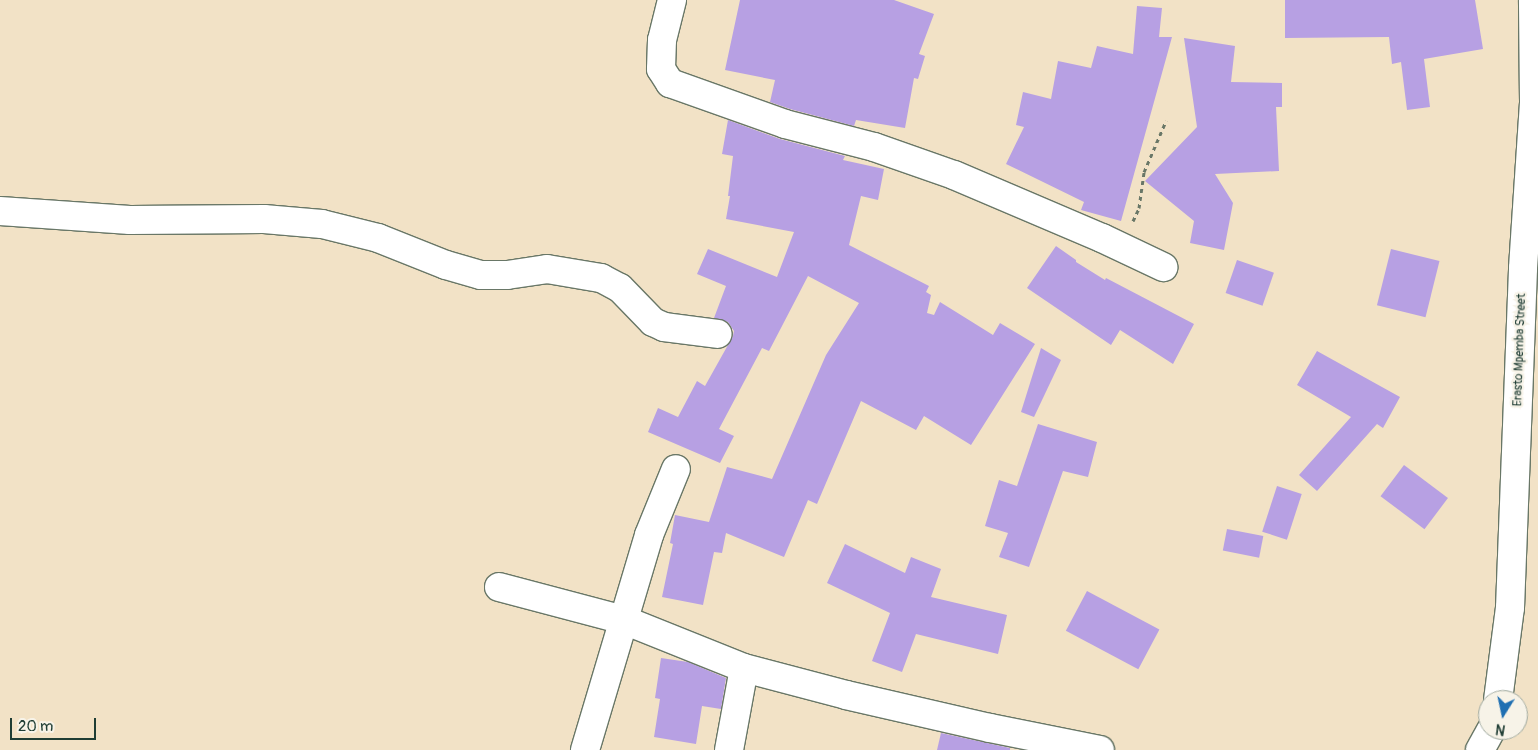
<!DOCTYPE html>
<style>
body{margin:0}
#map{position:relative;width:1538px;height:750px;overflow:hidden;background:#f2e2c6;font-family:Pangolin,sans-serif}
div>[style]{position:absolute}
.building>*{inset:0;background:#b7a0e3;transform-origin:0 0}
.path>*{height:3px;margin-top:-1.5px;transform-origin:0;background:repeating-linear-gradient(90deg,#697767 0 4px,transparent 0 8px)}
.roads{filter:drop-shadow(1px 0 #697767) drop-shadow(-1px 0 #697767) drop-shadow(0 1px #697767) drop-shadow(0 -1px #697767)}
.minor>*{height:28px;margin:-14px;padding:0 14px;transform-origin:14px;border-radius:14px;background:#fff}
span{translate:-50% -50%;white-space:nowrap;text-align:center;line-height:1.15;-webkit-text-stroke:4.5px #f7f3e8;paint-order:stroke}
.street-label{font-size:12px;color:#1f3d34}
.north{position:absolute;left:1478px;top:690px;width:50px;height:50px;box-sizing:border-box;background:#f7f3e8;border:1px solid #a1aaa0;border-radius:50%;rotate:190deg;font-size:14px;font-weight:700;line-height:20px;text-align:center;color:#1f3d34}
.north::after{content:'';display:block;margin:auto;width:18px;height:22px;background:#1f6fb2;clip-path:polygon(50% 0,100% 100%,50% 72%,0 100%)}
.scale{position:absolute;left:10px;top:718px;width:86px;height:22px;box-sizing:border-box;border:2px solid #1f3d34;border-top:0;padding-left:6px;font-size:15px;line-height:18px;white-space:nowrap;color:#1f3d34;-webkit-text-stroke:4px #f7f3e8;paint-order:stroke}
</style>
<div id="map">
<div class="building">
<div style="clip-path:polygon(740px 0,894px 0,934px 14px,919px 54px,925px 56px,918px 79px,914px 78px,905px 128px,856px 120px,854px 126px,790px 109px,770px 102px,775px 80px,725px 70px)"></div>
<div style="clip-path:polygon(1285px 0,1475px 0,1483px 49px,1424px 59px,1430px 107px,1407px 110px,1401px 62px,1392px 64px,1389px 37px,1285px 38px)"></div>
<div style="clip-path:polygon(1137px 6px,1162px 8px,1159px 37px,1172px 37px,1121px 221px,1081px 210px,1084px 202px,1006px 164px,1024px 127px,1016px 125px,1023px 92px,1051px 99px,1058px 61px,1091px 68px,1097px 46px,1133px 54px)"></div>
<div style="clip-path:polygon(1184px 38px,1235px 46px,1231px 82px,1282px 83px,1282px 107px,1276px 107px,1279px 171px,1215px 174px,1233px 203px,1224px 250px,1190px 243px,1194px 221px,1145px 181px,1197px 127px)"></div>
<div style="clip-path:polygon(728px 120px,780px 139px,845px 156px,843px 160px,884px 169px,878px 200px,861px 196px,849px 245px,929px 286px,926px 292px,931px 295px,927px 313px,934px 315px,940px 302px,993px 335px,1000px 323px,1035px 344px,971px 445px,924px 416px,916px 430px,861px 401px,817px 504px,808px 500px,784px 557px,726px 533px,722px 553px,714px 552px,703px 605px,662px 597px,673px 544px,670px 543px,675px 515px,709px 522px,727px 467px,772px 479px,826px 355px,859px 303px,808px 276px,769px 351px,762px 348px,719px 429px,734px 436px,720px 463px,648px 432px,658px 408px,678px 417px,697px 381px,705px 386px,733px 336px,734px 331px,728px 322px,714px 318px,726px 286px,697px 274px,708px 249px,777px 277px,794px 232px,726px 219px,730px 196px,728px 196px,733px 156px,722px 154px)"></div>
<div style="clip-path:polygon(1056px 246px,1076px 260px,1076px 262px,1105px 280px,1106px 278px,1194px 324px,1173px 364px,1120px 330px,1111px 345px,1027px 288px)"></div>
<div style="left:1391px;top:249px;width:50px;height:58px;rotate:14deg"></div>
<div style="left:1237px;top:260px;width:39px;height:35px;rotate:19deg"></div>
<div style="clip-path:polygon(1041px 348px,1061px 360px,1034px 417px,1021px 412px)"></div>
<div style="clip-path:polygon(1317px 351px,1400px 397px,1383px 428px,1377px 424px,1317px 491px,1299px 475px,1351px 417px,1297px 385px)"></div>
<div style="clip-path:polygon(1038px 424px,1097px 442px,1088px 477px,1063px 471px,1029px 567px,999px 557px,1008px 533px,985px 526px,999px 480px,1017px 486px)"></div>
<div style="left:1404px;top:465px;width:55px;height:39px;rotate:37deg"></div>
<div style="left:1277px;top:486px;width:26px;height:48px;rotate:18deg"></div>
<div style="left:1227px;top:529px;width:37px;height:22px;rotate:11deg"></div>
<div style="clip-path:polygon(845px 544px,905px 573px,911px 557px,941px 569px,931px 597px,1007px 615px,998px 654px,916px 634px,902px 672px,872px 661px,890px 613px,827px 583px)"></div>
<div style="left:1087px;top:591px;width:82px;height:45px;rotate:28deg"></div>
<div style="clip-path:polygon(661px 658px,688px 662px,726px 678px,721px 709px,702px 706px,696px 744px,654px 737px,660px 699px,655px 698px)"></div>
<div style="clip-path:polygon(941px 733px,1010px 748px,1010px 750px,937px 750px)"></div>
</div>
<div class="path">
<div style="left:1133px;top:221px;width:14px;rotate:-65deg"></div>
<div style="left:1139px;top:208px;width:36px;rotate:-82deg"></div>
<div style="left:1144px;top:172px;width:56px;rotate:-66.7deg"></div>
</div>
<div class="roads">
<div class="minor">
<div style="left:672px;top:0;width:41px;rotate:104deg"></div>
<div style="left:662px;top:40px;width:29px;rotate:92deg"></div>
<div style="left:661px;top:69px;width:17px;rotate:57deg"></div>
<div style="left:670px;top:83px;width:122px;rotate:19.6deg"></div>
<div style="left:785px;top:124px;width:92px;rotate:14.5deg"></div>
<div style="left:874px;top:147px;width:85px;rotate:19.3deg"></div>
<div style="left:954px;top:175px;width:161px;rotate:23.1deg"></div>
<div style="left:1102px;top:238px;width:68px;rotate:25.4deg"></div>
<div style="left:0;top:211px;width:130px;rotate:4deg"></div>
<div style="left:130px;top:220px;width:134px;rotate:-0.4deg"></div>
<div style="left:264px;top:219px;width:58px;rotate:4.9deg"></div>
<div style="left:322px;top:224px;width:58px;rotate:14deg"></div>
<div style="left:378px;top:238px;width:73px;rotate:21.7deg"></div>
<div style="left:446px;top:265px;width:36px;rotate:16deg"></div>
<div style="left:481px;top:275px;width:26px"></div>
<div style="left:507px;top:275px;width:40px;rotate:-8.5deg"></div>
<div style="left:547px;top:269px;width:55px;rotate:9.5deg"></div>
<div style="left:601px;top:278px;width:21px;rotate:28deg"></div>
<div style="left:620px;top:288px;width:47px;rotate:45.9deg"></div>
<div style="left:653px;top:322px;width:12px;rotate:24deg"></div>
<div style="left:664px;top:327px;width:54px;rotate:7.4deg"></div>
<div style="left:499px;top:587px;width:129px;rotate:14.8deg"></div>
<div style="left:624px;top:620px;width:129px;rotate:21.8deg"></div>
<div style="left:744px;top:668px;width:106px;rotate:14.8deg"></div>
<div style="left:846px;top:695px;width:148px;rotate:12.9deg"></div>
<div style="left:990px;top:728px;width:112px;rotate:11.3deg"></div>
<div style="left:1498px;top:700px;width:93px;rotate:-82.6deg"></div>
<div style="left:1510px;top:608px;width:340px;rotate:-87.8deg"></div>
<div style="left:1523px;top:268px;width:167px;rotate:-86.2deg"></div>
<div style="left:1534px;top:101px;width:101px;rotate:-90.6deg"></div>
<div style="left:585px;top:750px;width:224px;rotate:-73.4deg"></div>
<div style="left:649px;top:535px;width:71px;rotate:-67.8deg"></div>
<div style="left:729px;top:750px;width:83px;rotate:-79.6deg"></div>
<div style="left:1480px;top:750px;width:23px;rotate:-61deg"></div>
</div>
</div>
<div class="street-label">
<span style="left:1520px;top:350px;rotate:-88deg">Erasto Mpemba Street</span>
</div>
<div class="north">N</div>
<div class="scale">20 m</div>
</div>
